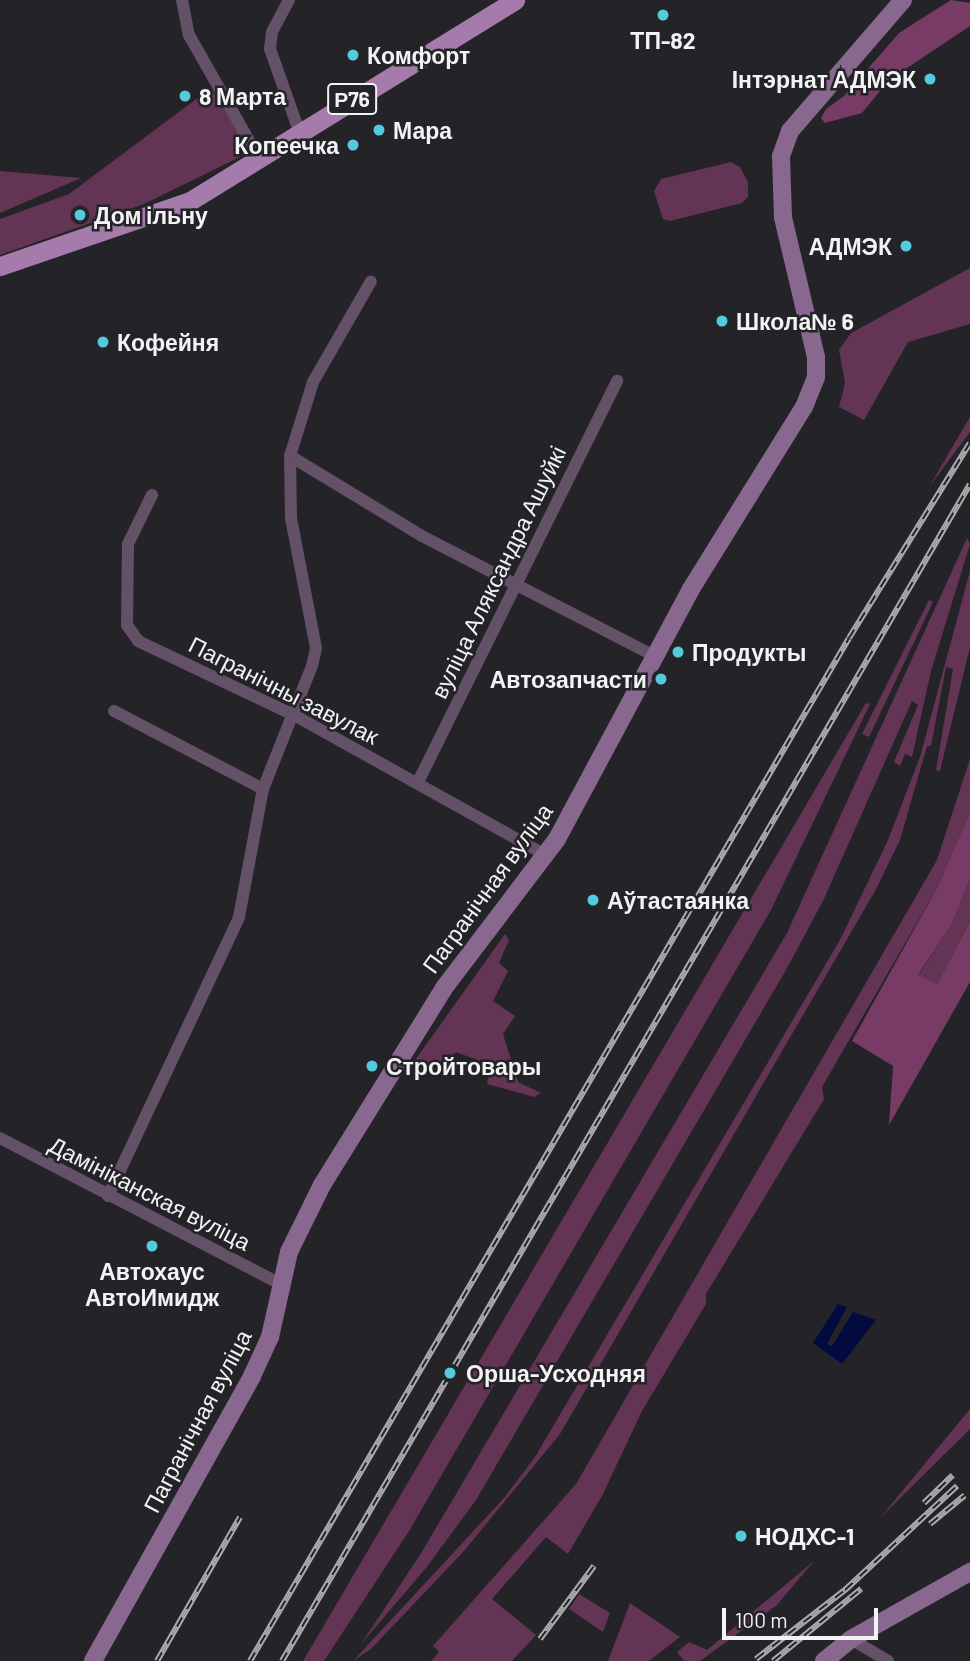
<!DOCTYPE html>
<meta charset="utf-8">
<style>
body{margin:0}
#map{position:relative;width:970px;height:1661px;overflow:hidden;background:#242327;font-family:Barlow,sans-serif}
div>[style]{position:absolute}
.green>*{inset:0;background:#643455}
.forest>*{inset:0;background:#783b65}
.water>*{inset:0;background:#010b40}
.street>*{height:12px;margin:-6px;padding:0 6px;transform-origin:6px;border-radius:6px;background:#645067}
.secondary>*{height:18px;margin:-9px;padding:0 9px;transform-origin:9px;border-radius:9px;background:#88688e}
.primary>*{height:19px;margin:-9.5px;padding:0 9.5px;transform-origin:9.5px;border-radius:9.5px;background:#a47bab}
.rail>*{height:6px;margin-top:-3px;transform-origin:0;background:repeating-linear-gradient(90deg,#242327 0 10px,#acabaf 0 20px);box-sizing:border-box;border-block:2px solid #acabaf}
.dots>*{width:19px;height:19px;translate:-50% -50%;box-sizing:border-box;border:4px solid #242327;border-radius:50%}
span{translate:-50% -50%;white-space:nowrap;text-align:center;line-height:1.15;-webkit-text-stroke:5px #242327;paint-order:stroke}
.shield-label span{padding:2px 5px;background:#242327;border:2px solid;border-radius:5px;-webkit-text-stroke-width:0}
.shield-label{font-size:21px;color:#f3f2f5;font-weight:700}
.poi-label{font-size:23px;color:#f3f2f5;font-weight:700}
.left{translate:0 -50%;text-align:left}
.right{translate:-100% -50%;text-align:right}
.street-label{font-size:23px;color:#f3f2f5}
.scale{position:absolute;left:722px;top:1608px;width:156px;height:32px;box-sizing:border-box;border:4px solid #f3f2f5;border-top:0;padding-left:9px;font-size:21px;line-height:24px;white-space:nowrap;color:#f3f2f5;-webkit-text-stroke:5px #242327;paint-order:stroke}
</style>
<div id="map">
<div class="green">
<div style="clip-path:polygon(211px 88px,239px 133px,236px 136px,244px 155px,144px 204px,0 255px,0 219px,69px 194px)"></div>
<div style="clip-path:polygon(731px 162px,740px 167px,748px 182px,748px 197px,742px 203px,670px 221px,663px 219px,654px 191px,661px 179px)"></div>
<div style="clip-path:polygon(0 171px,81px 178px,0 213px)"></div>
<div style="clip-path:polygon(970px 268px,970px 324px,908px 342px,864px 420px,839px 407px,845px 383px,839px 350px,851px 333px)"></div>
<div style="clip-path:polygon(970px 417px,970px 432px,929px 487px)"></div>
<div style="clip-path:polygon(967px 538px,970px 544px,931px 671px,912px 757px,905px 754px,900px 766px,894px 762px,918px 705px,912px 701px,823px 901px,786px 970px,476px 1500px,426px 1568px,361px 1644px,420px 1555px,787px 933px)"></div>
<div style="clip-path:polygon(970px 571px,970px 647px,940px 771px,936px 770px,953px 669px,946px 667px,931px 746px,927px 746px,900px 840px,875px 891px,560px 1434px,464px 1551px,371px 1649px,353px 1661px,504px 1498px,535px 1457px,840px 940px,888px 840px,920px 757px)"></div>
<div style="clip-path:polygon(929px 600px,933px 602px,869px 737px,862px 734px)"></div>
<div style="clip-path:polygon(866px 703px,870px 704px,771px 910px,409px 1531px,324px 1661px,303px 1661px)"></div>
<div style="clip-path:polygon(970px 759px,970px 812px,937px 888px,822px 1087px,824px 1099px,706px 1294px,706px 1304px,642px 1411px,602px 1496px,568px 1554px,546px 1537px,492px 1599px,536px 1635px,512px 1661px,431px 1661px,439px 1652px,433px 1646px,576px 1484px,937px 860px)"></div>
<div style="clip-path:polygon(970px 879px,970px 922px,937px 984px,918px 976px,952px 924px)"></div>
<div style="clip-path:polygon(505px 934px,509px 940px,499px 963px,508px 971px,493px 1001px,515px 1016px,503px 1034px,518px 1082px,541px 1093px,534px 1097px,487px 1084px,491px 1065px,456px 1052px,446px 1063px,425px 1067px,413px 1063px)"></div>
<div style="clip-path:polygon(970px 1409px,970px 1429px,880px 1518px)"></div>
<div style="clip-path:polygon(814px 1561px,777px 1605px,700px 1661px,684px 1661px,677px 1652px,689px 1642px,707px 1650px)"></div>
<div style="clip-path:polygon(579px 1594px,610px 1613px,603px 1632px,569px 1609px)"></div>
<div style="clip-path:polygon(630px 1603px,680px 1637px,649px 1661px,608px 1661px)"></div>
</div>
<div class="forest">
<div style="clip-path:polygon(951px 0,970px 3px,970px 26px,889px 80px,862px 113px,825px 123px,821px 118px,826px 109px,844px 96px,899px 33px)"></div>
<div style="clip-path:polygon(970px 812px,970px 879px,952px 924px,918px 975px,937px 984px,970px 922px,970px 982px,889px 1125px,893px 1066px,852px 1041px,937px 888px)"></div>
</div>
<div class="water">
<div style="clip-path:polygon(838px 1304px,847px 1307px,827px 1344px,832px 1346px,853px 1312px,876px 1320px,842px 1364px,813px 1343px)"></div>
</div>
<div class="street">
<div style="left:182px;top:0;width:36px;rotate:79deg"></div>
<div style="left:189px;top:35px;width:142px;rotate:60.4deg"></div>
<div style="left:289px;top:0;width:36px;rotate:118deg"></div>
<div style="left:272px;top:32px;width:17px;rotate:97deg"></div>
<div style="left:270px;top:49px;width:87px;rotate:70.5deg"></div>
<div style="left:290px;top:456px;width:154px;rotate:31.2deg"></div>
<div style="left:422px;top:536px;width:260px;rotate:27.3deg"></div>
<div style="left:152px;top:495px;width:55px;rotate:116.1deg"></div>
<div style="left:128px;top:544px;width:81px;rotate:90.7deg"></div>
<div style="left:127px;top:625px;width:19px;rotate:55deg"></div>
<div style="left:138px;top:641px;width:173px;rotate:25.4deg"></div>
<div style="left:294px;top:715px;width:290px;rotate:29.1deg"></div>
<div style="left:114px;top:711px;width:168px;rotate:27.6deg"></div>
<div style="left:418px;top:782px;width:448px;rotate:-63.6deg"></div>
<div style="left:0;top:1138px;width:317px;rotate:27.5deg"></div>
<div style="left:108px;top:1196px;width:308px;rotate:-64.8deg"></div>
<div style="left:239px;top:917px;width:130px;rotate:-79.4deg"></div>
<div style="left:263px;top:789px;width:132px;rotate:-68.3deg"></div>
<div style="left:312px;top:666px;width:18px;rotate:-77deg"></div>
<div style="left:316px;top:648px;width:132px;rotate:-100.9deg"></div>
<div style="left:291px;top:518px;width:62px;rotate:-90.9deg"></div>
<div style="left:290px;top:456px;width:77px;rotate:-72.7deg"></div>
<div style="left:313px;top:382px;width:116px;rotate:-60.1deg"></div>
<div style="left:851px;top:1639px;width:43px;rotate:30.7deg"></div>
</div>
<div class="secondary">
<div style="left:93px;top:1661px;width:326px;rotate:-60.8deg"></div>
<div style="left:252px;top:1376px;width:43px;rotate:-65.2deg"></div>
<div style="left:270px;top:1337px;width:87px;rotate:-77.4deg"></div>
<div style="left:289px;top:1252px;width:75px;rotate:-63.8deg"></div>
<div style="left:322px;top:1185px;width:232px;rotate:-58.2deg"></div>
<div style="left:444px;top:988px;width:187px;rotate:-52.8deg"></div>
<div style="left:557px;top:839px;width:284px;rotate:-61.8deg"></div>
<div style="left:691px;top:589px;width:214px;rotate:-58.2deg"></div>
<div style="left:804px;top:407px;width:32px;rotate:-68deg"></div>
<div style="left:816px;top:377px;width:20px;rotate:-90deg"></div>
<div style="left:816px;top:357px;width:144px;rotate:-103.3deg"></div>
<div style="left:783px;top:217px;width:61px;rotate:-91.9deg"></div>
<div style="left:781px;top:156px;width:27px;rotate:-70deg"></div>
<div style="left:790px;top:131px;width:173px;rotate:-49.2deg"></div>
<div style="left:824px;top:1661px;width:35px;rotate:-39deg"></div>
<div style="left:851px;top:1639px;width:137px;rotate:-29.4deg"></div>
</div>
<div class="primary">
<div style="left:0;top:266px;width:201px;rotate:-18.9deg"></div>
<div style="left:190px;top:201px;width:382px;rotate:-31.7deg"></div>
</div>
<div class="rail">
<div style="left:924px;top:1503px;width:40px;rotate:-44deg"></div>
<div style="left:930px;top:1524px;width:45px;rotate:-39.6deg"></div>
<div style="left:540px;top:1639px;width:91px;rotate:-53.5deg"></div>
<div style="left:756px;top:1659px;width:113px;rotate:-37.8deg"></div>
<div style="left:845px;top:1590px;width:153px;rotate:-42.9deg"></div>
<div style="left:157px;top:1661px;width:166px;rotate:-60deg"></div>
<div style="left:250px;top:1661px;width:1185px;rotate:-59.65deg"></div>
<div style="left:849px;top:638px;width:229px;rotate:-58.2deg"></div>
<div style="left:282px;top:1661px;width:1363px;rotate:-59.69deg"></div>
<div style="left:773px;top:1661px;width:114px;rotate:-39.3deg"></div>
</div>
<div class="dots">
<div style="left:663px;top:15px;background:#53cbdb"></div>
<div style="left:353px;top:55px;background:#53cbdb"></div>
<div style="left:930px;top:79px;background:#53cbdb"></div>
<div style="left:185px;top:96px;background:#53cbdb"></div>
<div style="left:379px;top:130px;background:#53cbdb"></div>
<div style="left:353px;top:145px;background:#53cbdb"></div>
<div style="left:80px;top:215px;background:#53cbdb"></div>
<div style="left:906px;top:246px;background:#53cbdb"></div>
<div style="left:722px;top:321px;background:#53cbdb"></div>
<div style="left:103px;top:342px;background:#53cbdb"></div>
<div style="left:678px;top:652px;background:#53cbdb"></div>
<div style="left:661px;top:679px;background:#53cbdb"></div>
<div style="left:593px;top:900px;background:#53cbdb"></div>
<div style="left:372px;top:1066px;background:#53cbdb"></div>
<div style="left:152px;top:1246px;background:#53cbdb"></div>
<div style="left:450px;top:1373px;background:#53cbdb"></div>
<div style="left:741px;top:1536px;background:#53cbdb"></div>
</div>
<div class="shield-label">
<span style="left:352px;top:99px">Р76</span>
</div>
<div class="poi-label">
<span style="left:663px;top:40px">ТП-82</span>
<span class="left" style="left:367px;top:55px">Комфорт</span>
<span class="right" style="left:916px;top:79px">Інтэрнат АДМЭК</span>
<span class="left" style="left:199px;top:96px">8 Марта</span>
<span class="left" style="left:393px;top:130px">Мара</span>
<span class="right" style="left:339px;top:145px">Копеечка</span>
<span class="left" style="left:94px;top:215px">Дом ільну</span>
<span class="right" style="left:892px;top:246px">АДМЭК</span>
<span class="left" style="left:736px;top:321px">Школа№ 6</span>
<span class="left" style="left:117px;top:342px">Кофейня</span>
<span class="left" style="left:692px;top:652px">Продукты</span>
<span class="right" style="left:647px;top:679px">Автозапчасти</span>
<span class="left" style="left:607px;top:900px">Аўтастаянка</span>
<span class="left" style="left:386px;top:1066px">Стройтовары</span>
<span style="left:152px;top:1284px">Автохаус<br>АвтоИмидж</span>
<span class="left" style="left:466px;top:1373px">Орша-Усходняя</span>
<span class="left" style="left:755px;top:1536px">НОДХС-1</span>
</div>
<div class="street-label">
<span style="left:498px;top:572px;rotate:-64deg">вуліца Аляксандра Ашуйкі</span>
<span style="left:284px;top:690px;rotate:27deg">Пагранічны завулак</span>
<span style="left:487px;top:888px;rotate:-54deg">Пагранічная вуліца</span>
<span style="left:150px;top:1193px;rotate:27deg">Дамініканская вуліца</span>
<span style="left:197px;top:1421px;rotate:-62deg">Пагранічная вуліца</span>
</div>
<div class="scale">100 m</div>
</div>
